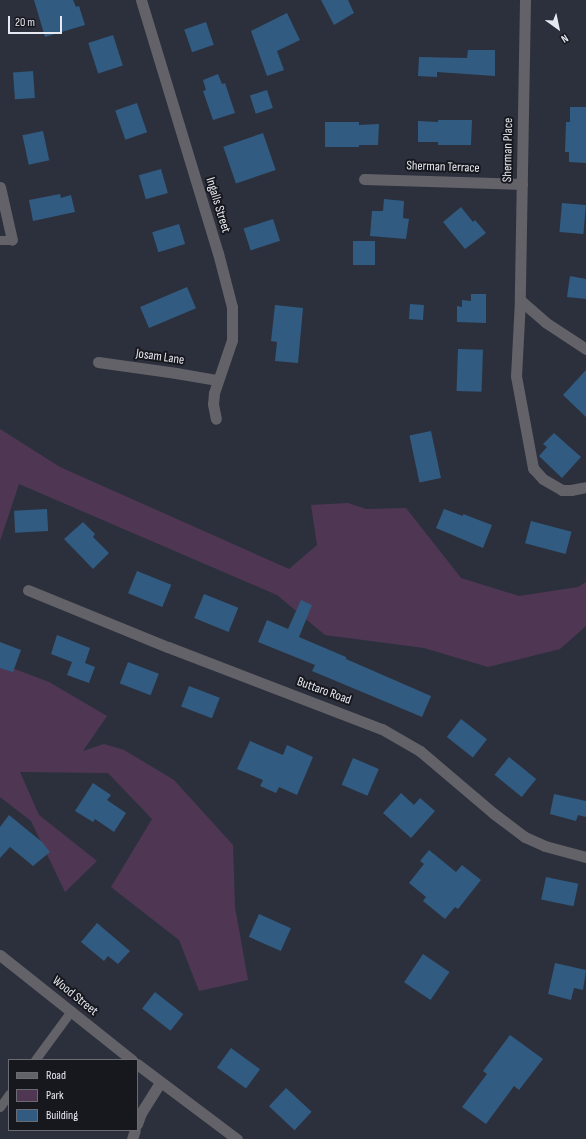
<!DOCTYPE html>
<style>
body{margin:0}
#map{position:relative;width:586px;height:1139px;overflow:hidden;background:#2c303c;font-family:"Sofia Sans Condensed",sans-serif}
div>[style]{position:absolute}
.green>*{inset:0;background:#4f3754}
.building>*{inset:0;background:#315b81;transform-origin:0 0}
.service>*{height:9px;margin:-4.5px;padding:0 4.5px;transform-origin:4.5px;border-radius:4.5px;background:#636268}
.minor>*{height:11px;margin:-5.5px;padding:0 5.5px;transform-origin:5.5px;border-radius:5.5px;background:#636268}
.tertiary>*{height:11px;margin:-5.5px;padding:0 5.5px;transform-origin:5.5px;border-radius:5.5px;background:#636268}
span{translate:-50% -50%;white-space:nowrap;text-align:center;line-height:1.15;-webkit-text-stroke:4px #17181e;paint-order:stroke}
.street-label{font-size:13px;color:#e6e9f1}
.legend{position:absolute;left:8px;top:1059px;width:130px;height:72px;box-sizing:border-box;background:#17181e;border:1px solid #6a6c72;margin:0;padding:5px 7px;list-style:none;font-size:12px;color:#e6e9f1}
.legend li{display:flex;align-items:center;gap:8px;height:20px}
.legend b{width:20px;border:1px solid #6a6c72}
.north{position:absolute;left:538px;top:8px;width:40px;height:40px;-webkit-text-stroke:3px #17181e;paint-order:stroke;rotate:147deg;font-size:11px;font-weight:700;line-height:16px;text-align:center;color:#e6e9f1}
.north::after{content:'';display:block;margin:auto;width:14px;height:18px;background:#e6e9f1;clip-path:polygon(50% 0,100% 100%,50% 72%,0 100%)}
.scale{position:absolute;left:8px;top:16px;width:54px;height:18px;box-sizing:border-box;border:2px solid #e6e9f1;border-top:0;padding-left:5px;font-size:12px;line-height:14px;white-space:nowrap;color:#e6e9f1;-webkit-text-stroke:3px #17181e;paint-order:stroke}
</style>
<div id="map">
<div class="green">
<div style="clip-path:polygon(0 429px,60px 467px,289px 569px,317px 545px,311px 505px,348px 503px,366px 509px,406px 508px,461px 578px,519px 596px,578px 587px,586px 582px,586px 626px,560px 649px,488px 667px,424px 648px,325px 635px,277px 595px,19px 484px,0 541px)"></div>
<div style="clip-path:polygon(0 656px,12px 668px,49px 682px,107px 716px,83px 751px,104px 744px,124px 750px,174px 780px,233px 845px,235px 907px,248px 980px,199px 991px,179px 940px,111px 887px,152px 819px,108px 773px,20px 772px,39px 815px,97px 861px,65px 892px,31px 821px,0 797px)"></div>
</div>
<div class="building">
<div style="clip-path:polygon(34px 0,73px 0,76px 7px,79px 6px,85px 25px,45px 37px)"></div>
<div style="clip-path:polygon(321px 0,348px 0,354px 13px,334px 25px)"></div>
<div style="clip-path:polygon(287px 13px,300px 40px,277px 51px,284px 70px,267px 76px,251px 31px)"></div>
<div style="left:206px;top:22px;width:24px;height:23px;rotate:71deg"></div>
<div style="left:113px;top:35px;width:32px;height:26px;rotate:72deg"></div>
<div style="clip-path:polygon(468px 50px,495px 50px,495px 76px,437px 72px,437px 77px,418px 76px,419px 57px,467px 58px)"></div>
<div style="left:33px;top:71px;width:27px;height:20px;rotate:86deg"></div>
<div style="clip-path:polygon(218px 74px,222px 84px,225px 83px,235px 113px,213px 120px,203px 91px,206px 90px,203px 80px)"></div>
<div style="left:267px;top:90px;width:19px;height:18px;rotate:72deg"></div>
<div style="left:137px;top:103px;width:31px;height:23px;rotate:71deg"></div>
<div style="clip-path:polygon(570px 107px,586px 107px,586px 163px,569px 162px,569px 152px,565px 152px,566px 122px,570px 122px)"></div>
<div style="clip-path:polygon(438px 120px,472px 120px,471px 145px,438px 145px,438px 142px,418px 142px,418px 121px,438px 122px)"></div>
<div style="clip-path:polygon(325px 122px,359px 122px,359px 125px,379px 124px,378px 145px,359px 145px,359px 147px,325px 147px)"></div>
<div style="left:43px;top:131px;width:30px;height:21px;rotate:78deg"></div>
<div style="left:263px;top:133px;width:39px;height:42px;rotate:71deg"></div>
<div style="left:161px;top:169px;width:25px;height:23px;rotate:74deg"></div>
<div style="clip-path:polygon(60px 194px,61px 198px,71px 195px,75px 212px,33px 221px,29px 200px)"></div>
<div style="clip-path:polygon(384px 199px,404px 201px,403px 218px,409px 219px,406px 239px,370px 236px,372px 211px,383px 211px)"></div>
<div style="left:562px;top:203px;width:24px;height:29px;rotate:5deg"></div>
<div style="clip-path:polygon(461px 207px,473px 222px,475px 220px,486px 233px,465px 249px,443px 222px)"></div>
<div style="left:273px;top:219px;width:23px;height:31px;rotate:72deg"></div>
<div style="left:179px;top:224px;width:21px;height:28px;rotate:73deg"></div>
<div style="left:353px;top:241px;width:22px;height:24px"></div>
<div style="clip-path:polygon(570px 276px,586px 279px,586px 299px,567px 297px)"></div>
<div style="left:187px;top:287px;width:23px;height:51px;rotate:67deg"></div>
<div style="clip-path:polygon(471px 294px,486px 294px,486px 323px,457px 322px,457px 306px,462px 307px,462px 300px,471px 301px)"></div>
<div style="left:410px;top:304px;width:14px;height:15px;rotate:4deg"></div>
<div style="clip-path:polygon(275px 305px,303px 308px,298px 363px,275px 361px,277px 342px,271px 341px)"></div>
<div style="left:458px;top:349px;width:25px;height:42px;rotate:2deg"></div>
<div style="clip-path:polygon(586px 370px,586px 417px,563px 395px)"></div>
<div style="left:431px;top:431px;width:48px;height:22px;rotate:78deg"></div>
<div style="clip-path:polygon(554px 433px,581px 457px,562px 478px,539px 456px,547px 447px,543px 444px)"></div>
<div style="left:47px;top:509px;width:22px;height:33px;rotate:87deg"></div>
<div style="clip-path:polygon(444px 509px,463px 516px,463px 514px,492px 525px,483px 548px,436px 528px)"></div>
<div style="left:531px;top:521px;width:42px;height:23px;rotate:15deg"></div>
<div style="clip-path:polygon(83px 522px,95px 534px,93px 537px,109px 553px,93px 569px,64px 539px)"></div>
<div style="left:137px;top:571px;width:37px;height:24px;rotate:22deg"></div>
<div style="left:204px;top:594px;width:37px;height:26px;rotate:22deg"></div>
<div style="clip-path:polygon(301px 600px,312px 605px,299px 637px,346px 657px,346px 659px,431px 696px,422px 717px,312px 671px,315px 665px,258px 642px,267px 620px,288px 629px)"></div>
<div style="clip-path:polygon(57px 635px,90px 648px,85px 663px,95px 667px,89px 683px,67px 675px,72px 662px,51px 654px)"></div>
<div style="clip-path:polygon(0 642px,21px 650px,13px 672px,0 668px)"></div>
<div style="left:128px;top:662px;width:33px;height:23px;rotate:21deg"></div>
<div style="left:189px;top:686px;width:33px;height:22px;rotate:21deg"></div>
<div style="left:461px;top:719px;width:33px;height:23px;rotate:38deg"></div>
<div style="clip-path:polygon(250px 741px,283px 755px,287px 745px,313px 757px,297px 795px,279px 787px,276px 793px,260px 786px,263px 780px,237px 769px)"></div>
<div style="left:509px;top:757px;width:35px;height:23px;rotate:39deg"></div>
<div style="left:353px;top:758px;width:28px;height:29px;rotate:23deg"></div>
<div style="clip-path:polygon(93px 783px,111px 795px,107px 800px,126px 813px,114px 832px,95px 819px,93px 822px,75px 811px)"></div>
<div style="clip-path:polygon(401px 793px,414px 805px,420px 798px,435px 811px,411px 838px,383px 813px)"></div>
<div style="clip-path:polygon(554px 794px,586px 801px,586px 817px,578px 815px,576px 821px,550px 814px)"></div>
<div style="clip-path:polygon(9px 815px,42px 842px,50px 852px,33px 866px,10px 847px,0 858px,0 827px)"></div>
<div style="clip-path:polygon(429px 850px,456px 872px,462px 865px,481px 880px,458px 909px,455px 907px,445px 919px,423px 901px,426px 897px,409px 883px,424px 864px,420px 861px)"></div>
<div style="left:546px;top:877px;width:33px;height:23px;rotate:12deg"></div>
<div style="left:259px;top:914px;width:35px;height:25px;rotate:24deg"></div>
<div style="clip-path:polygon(97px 923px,130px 951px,118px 964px,108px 956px,104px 961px,81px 942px)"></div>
<div style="left:423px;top:954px;width:32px;height:34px;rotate:34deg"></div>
<div style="clip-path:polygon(555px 963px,586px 970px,583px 990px,574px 988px,571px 1000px,548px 994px)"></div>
<div style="left:155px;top:992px;width:36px;height:21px;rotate:38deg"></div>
<div style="clip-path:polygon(510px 1035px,543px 1059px,519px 1090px,514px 1086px,486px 1124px,462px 1107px,487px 1074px,483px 1071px)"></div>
<div style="left:231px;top:1048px;width:36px;height:24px;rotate:36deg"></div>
<div style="left:286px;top:1088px;width:35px;height:25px;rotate:43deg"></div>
</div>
<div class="service">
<div style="left:0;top:240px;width:12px"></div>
<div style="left:35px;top:1060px;width:61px;rotate:-53.7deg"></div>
<div style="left:0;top:1107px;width:16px;rotate:-55deg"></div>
</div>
<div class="minor">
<div style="left:141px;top:0;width:264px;rotate:73.1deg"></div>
<div style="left:218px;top:253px;width:56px;rotate:75.5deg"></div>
<div style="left:232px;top:307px;width:33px;rotate:90deg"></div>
<div style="left:232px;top:340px;width:56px;rotate:108.8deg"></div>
<div style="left:214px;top:393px;width:11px;rotate:95deg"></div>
<div style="left:213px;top:404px;width:15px;rotate:79deg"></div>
<div style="left:525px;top:0;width:300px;rotate:91deg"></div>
<div style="left:520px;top:300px;width:76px;rotate:93deg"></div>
<div style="left:516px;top:376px;width:94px;rotate:79.5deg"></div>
<div style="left:533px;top:468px;width:15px;rotate:48deg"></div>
<div style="left:543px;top:479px;width:22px;rotate:30deg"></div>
<div style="left:562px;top:490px;width:9px"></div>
<div style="left:571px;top:490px;width:15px;rotate:-11deg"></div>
<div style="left:364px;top:179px;width:158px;rotate:1.8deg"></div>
<div style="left:0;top:187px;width:54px;rotate:77.2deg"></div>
<div style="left:520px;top:300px;width:33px;rotate:41deg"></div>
<div style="left:545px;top:322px;width:49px;rotate:33.4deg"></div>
<div style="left:98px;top:362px;width:79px;rotate:8deg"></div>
<div style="left:176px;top:373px;width:42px;rotate:9.7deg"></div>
<div style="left:28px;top:590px;width:151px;rotate:22.2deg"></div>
<div style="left:168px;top:647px;width:229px;rotate:21deg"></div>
<div style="left:382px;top:729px;width:44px;rotate:30.1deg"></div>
<div style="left:420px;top:751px;width:96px;rotate:40.3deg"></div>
<div style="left:493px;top:813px;width:40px;rotate:37deg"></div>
<div style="left:525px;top:837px;width:22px;rotate:24deg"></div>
<div style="left:545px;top:846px;width:42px;rotate:15deg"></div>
<div style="left:137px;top:1124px;width:12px;rotate:-70deg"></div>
<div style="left:141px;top:1113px;width:36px;rotate:-58deg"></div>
<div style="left:132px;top:1139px;width:9px;rotate:-72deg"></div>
</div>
<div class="tertiary">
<div style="left:0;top:955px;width:169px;rotate:38.5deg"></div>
<div style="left:137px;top:1064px;width:125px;rotate:36.9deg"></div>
</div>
<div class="street-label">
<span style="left:508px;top:150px;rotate:-89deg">Sherman Place</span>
<span style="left:443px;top:167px;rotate:2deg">Sherman Terrace</span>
<span style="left:218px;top:205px;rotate:73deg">Ingalls Street</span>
<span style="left:160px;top:357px;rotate:8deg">Josam Lane</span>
<span style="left:324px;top:691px;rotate:20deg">Buttaro Road</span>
<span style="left:75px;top:996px;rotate:39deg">Wood Street</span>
</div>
<ul class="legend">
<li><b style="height:5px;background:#636268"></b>Road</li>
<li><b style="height:11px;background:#4f3754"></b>Park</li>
<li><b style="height:11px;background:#315b81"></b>Building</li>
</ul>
<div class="north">N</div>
<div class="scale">20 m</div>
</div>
